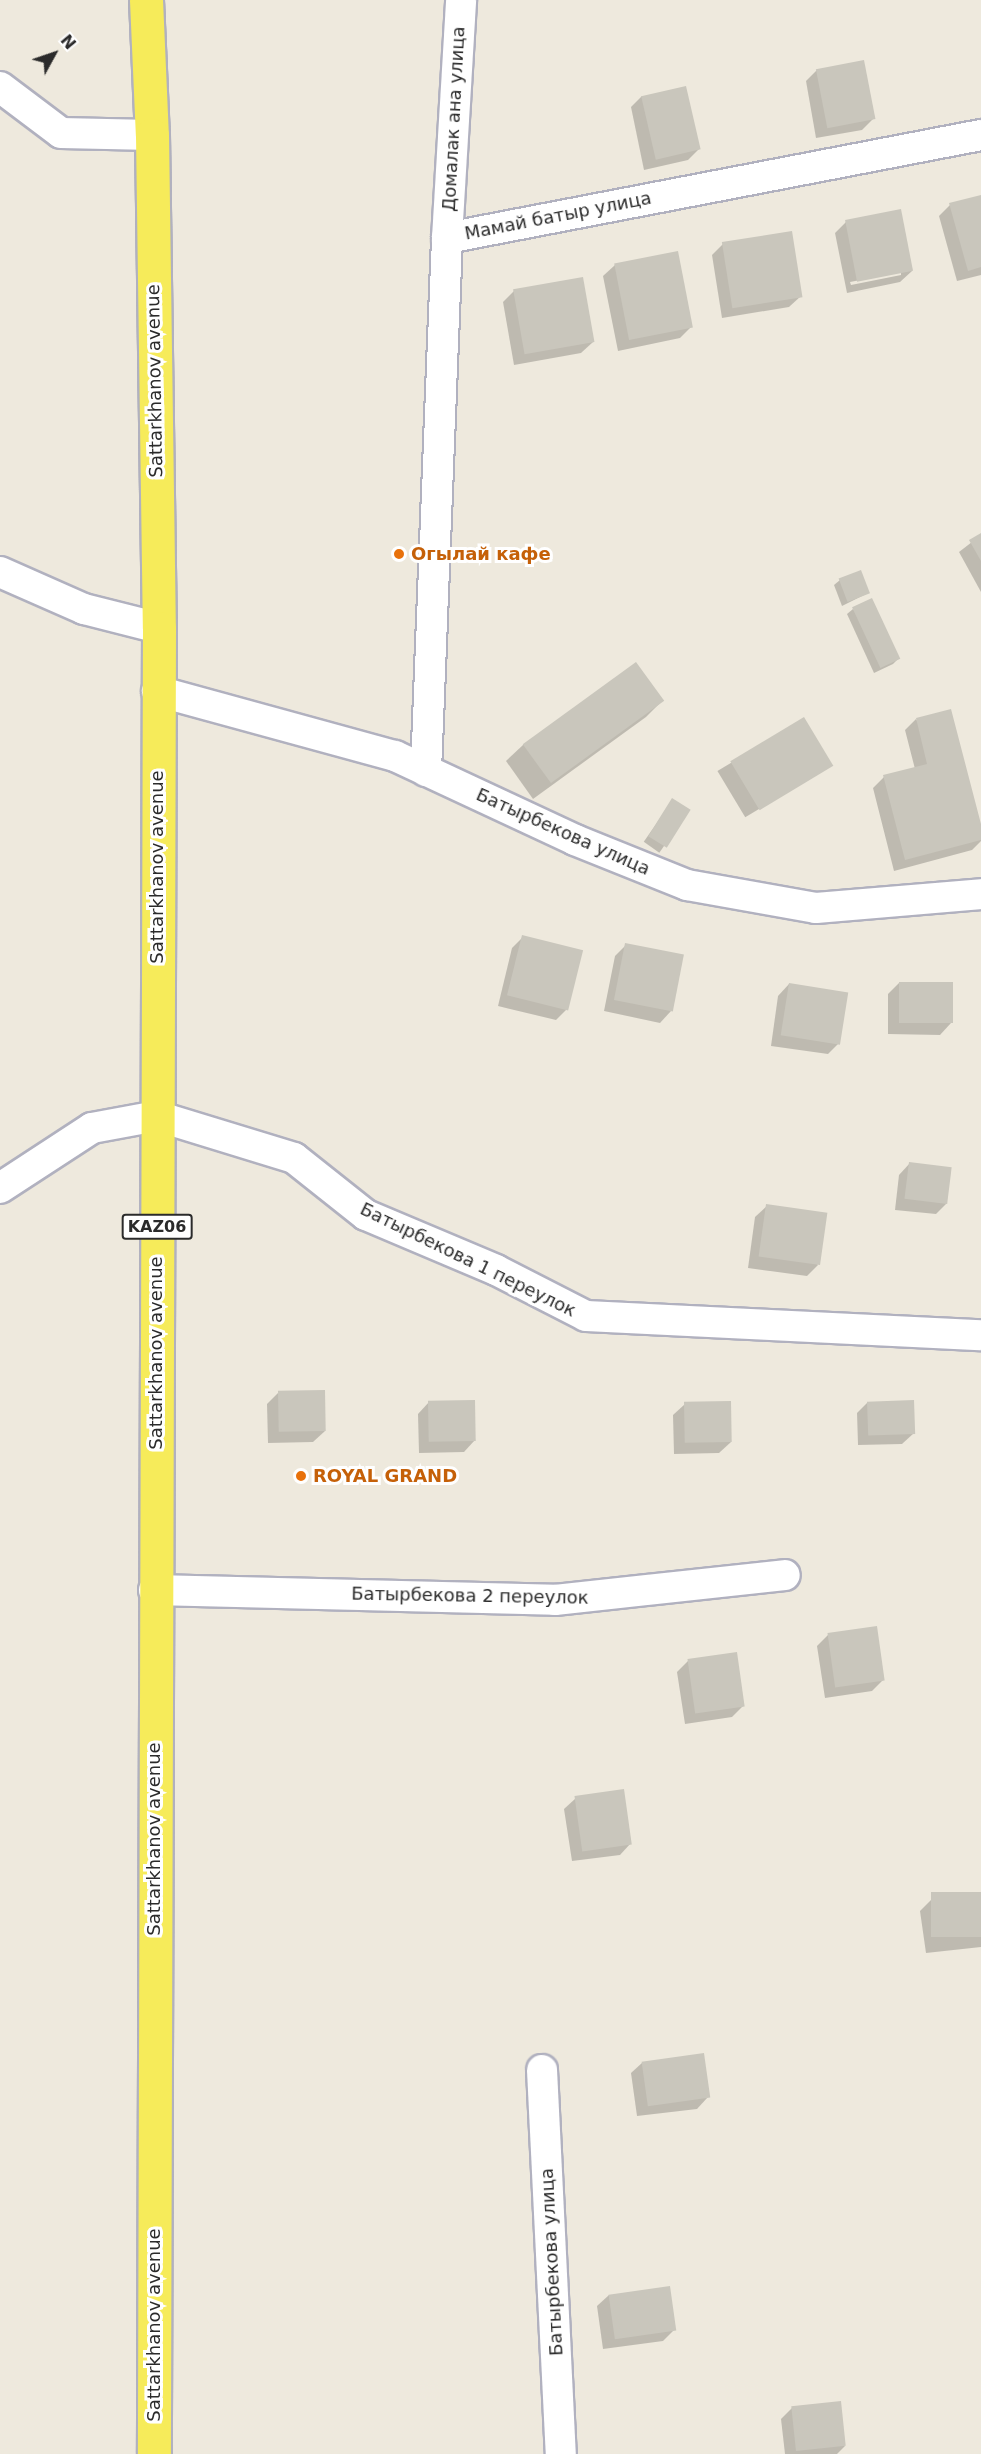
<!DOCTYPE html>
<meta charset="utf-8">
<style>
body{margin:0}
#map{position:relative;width:981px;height:2454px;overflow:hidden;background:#eee9dd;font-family:"DejaVu Sans",sans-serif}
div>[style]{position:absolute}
.shadow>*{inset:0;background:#0003;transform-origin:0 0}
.building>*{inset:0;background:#c9c6bc;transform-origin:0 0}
.roads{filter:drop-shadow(2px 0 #b1b1bf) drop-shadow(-2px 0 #b1b1bf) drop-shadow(0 2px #b1b1bf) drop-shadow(0 -2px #b1b1bf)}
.minor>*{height:30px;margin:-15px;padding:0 15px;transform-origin:15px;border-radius:15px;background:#fff}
.primary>*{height:33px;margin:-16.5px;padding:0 16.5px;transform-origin:16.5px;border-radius:16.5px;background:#f6eb5a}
.dots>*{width:16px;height:16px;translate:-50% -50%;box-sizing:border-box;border:3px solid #fff;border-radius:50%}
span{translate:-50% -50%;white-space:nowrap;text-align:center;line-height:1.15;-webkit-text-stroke:6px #fff;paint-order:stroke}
.shield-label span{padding:2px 4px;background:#fff;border:2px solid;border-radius:4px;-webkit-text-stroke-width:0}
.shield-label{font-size:16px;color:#2b2b2b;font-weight:700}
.street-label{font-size:18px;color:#2b2b2b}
.food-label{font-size:18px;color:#c56008;font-weight:700}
.left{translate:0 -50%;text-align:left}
.north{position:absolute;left:24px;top:24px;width:60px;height:60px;-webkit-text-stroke:4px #fff;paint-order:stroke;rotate:50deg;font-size:16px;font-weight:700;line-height:24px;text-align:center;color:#2b2b2b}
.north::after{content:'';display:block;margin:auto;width:21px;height:27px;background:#2b2b2b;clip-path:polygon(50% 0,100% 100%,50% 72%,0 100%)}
</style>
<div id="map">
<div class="shadow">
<div style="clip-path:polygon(817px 70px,873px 119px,862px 130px,816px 138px,806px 81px)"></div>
<div style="clip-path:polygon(642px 96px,699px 149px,688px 160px,644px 170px,631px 107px)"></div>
<div style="clip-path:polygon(981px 196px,981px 275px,957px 281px,939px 216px,950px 205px)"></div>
<div style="clip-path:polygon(evenodd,846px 222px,912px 271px,900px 282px,847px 293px,835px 233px,846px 222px,901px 272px,901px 275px,851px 285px,850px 282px,901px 272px)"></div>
<div style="clip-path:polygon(723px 244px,801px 296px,789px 307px,722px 318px,712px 255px)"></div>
<div style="clip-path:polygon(615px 265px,691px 327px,680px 338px,618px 351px,603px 276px)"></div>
<div style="clip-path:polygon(514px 291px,593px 342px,581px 353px,514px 365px,503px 302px)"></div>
<div style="clip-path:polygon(981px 535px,981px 592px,959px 552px)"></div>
<div style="clip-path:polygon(840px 580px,868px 593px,842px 606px,834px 585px)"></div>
<div style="clip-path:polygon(853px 609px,898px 659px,893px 664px,874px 673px,847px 614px)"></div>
<div style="clip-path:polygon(662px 701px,646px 717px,533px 799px,506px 761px,523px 745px)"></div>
<div style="left:804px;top:719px;width:54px;height:101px;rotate:59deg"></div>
<div style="clip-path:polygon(916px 719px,981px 830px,981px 841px,972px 850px,894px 871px,873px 788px,884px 777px,915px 769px,905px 730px)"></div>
<div style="left:673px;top:800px;width:19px;height:51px;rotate:35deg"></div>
<div style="clip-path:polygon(523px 937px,567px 1009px,556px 1020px,498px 1006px,512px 948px)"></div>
<div style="clip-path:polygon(626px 945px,671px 1011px,660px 1023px,604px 1011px,615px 956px)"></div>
<div style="clip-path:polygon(899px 983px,951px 1023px,940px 1035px,888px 1034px,888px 994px)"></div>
<div style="clip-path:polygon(789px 984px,839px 1043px,828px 1054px,771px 1046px,778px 996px)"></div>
<div style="clip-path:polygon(910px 1163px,947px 1203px,936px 1214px,895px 1210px,899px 1175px)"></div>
<div style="clip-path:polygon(767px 1206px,818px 1265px,807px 1276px,748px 1268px,755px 1217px)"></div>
<div style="clip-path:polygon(278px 1393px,325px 1431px,313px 1442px,268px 1443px,267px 1404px)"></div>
<div style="clip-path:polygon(429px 1402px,475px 1440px,464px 1452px,419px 1453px,418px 1414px)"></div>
<div style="clip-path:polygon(868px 1402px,914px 1433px,902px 1444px,858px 1445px,857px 1413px)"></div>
<div style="clip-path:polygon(685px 1404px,731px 1442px,719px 1453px,674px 1454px,673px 1415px)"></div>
<div style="clip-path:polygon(828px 1635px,883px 1680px,872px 1691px,825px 1698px,817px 1646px)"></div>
<div style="clip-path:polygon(688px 1661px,743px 1706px,732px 1717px,685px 1724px,677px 1672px)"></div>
<div style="clip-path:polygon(576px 1798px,631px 1843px,620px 1855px,572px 1861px,564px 1809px)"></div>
<div style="clip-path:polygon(981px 1894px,981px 1947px,926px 1953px,920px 1911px,932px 1899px)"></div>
<div style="clip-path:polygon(643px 2062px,708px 2097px,697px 2109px,637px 2116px,631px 2073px)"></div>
<div style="clip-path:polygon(609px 2295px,674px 2330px,663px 2341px,603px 2349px,597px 2306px)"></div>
<div style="clip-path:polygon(792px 2408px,845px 2446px,837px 2454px,785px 2454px,781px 2419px)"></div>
</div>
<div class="building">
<div style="left:864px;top:60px;width:60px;height:49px;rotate:79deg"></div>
<div style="left:686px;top:86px;width:65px;height:46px;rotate:77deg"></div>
<div style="clip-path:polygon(981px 195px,981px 267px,968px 271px,949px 203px)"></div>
<div style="left:901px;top:209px;width:63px;height:57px;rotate:79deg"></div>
<div style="left:792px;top:231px;width:67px;height:71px;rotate:81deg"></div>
<div style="left:678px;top:251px;width:78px;height:65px;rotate:79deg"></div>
<div style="left:583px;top:277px;width:66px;height:71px;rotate:80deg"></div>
<div style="clip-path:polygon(981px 533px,981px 561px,969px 540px)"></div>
<div style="left:861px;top:570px;width:25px;height:24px;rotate:69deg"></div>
<div style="left:872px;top:598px;width:67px;height:22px;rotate:65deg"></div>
<div style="left:636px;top:662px;width:48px;height:140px;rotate:54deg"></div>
<div style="clip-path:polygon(951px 709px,981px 824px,981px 840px,905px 860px,883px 775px,927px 764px,916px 718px)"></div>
<div style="left:804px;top:717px;width:57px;height:86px;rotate:59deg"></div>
<div style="left:672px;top:798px;width:22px;height:45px;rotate:32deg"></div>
<div style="left:522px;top:935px;width:63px;height:62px;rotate:14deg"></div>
<div style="left:625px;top:943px;width:60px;height:58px;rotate:11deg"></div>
<div style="left:899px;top:982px;width:54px;height:41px"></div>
<div style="left:789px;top:983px;width:60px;height:53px;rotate:9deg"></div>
<div style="left:909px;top:1162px;width:43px;height:37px;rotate:7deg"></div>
<div style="left:766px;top:1204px;width:62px;height:53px;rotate:8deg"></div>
<div style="left:325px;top:1390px;width:41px;height:47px;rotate:89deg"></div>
<div style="left:475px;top:1400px;width:41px;height:47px;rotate:89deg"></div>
<div style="left:914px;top:1400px;width:34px;height:47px;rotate:88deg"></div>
<div style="left:731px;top:1401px;width:41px;height:47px;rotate:89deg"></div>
<div style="left:877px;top:1626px;width:55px;height:50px;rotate:82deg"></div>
<div style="left:737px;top:1652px;width:55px;height:50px;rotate:82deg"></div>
<div style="left:624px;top:1789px;width:56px;height:50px;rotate:82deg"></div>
<div style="left:981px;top:1892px;width:45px;height:50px;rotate:90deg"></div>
<div style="left:704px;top:2053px;width:45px;height:63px;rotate:82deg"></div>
<div style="left:670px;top:2286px;width:45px;height:62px;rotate:82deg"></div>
<div style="left:841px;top:2401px;width:45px;height:50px;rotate:84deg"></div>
</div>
<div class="roads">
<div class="minor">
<div style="left:0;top:87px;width:76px;rotate:37deg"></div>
<div style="left:61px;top:133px;width:91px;rotate:1.3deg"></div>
<div style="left:447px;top:238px;width:238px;rotate:-86.6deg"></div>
<div style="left:0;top:572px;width:92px;rotate:23.8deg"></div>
<div style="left:84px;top:609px;width:77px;rotate:14.2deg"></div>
<div style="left:157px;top:691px;width:247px;rotate:15.3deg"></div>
<div style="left:395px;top:756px;width:199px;rotate:25deg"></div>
<div style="left:575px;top:840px;width:121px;rotate:21.9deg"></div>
<div style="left:687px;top:885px;width:131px;rotate:10.1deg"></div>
<div style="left:816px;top:908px;width:166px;rotate:-4.8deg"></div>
<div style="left:426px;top:771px;width:533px;rotate:-87.74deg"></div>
<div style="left:447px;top:238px;width:544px;rotate:-10.92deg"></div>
<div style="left:0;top:1188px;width:110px;rotate:-33.1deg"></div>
<div style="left:92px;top:1128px;width:66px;rotate:-10.5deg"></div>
<div style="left:157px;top:1116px;width:143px;rotate:17deg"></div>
<div style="left:294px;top:1158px;width:92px;rotate:38.4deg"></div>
<div style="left:366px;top:1215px;width:141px;rotate:22.9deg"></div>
<div style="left:496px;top:1270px;width:101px;rotate:27.1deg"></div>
<div style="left:586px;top:1316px;width:395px;rotate:2.8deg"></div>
<div style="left:154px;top:1590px;width:401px;rotate:1.4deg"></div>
<div style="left:555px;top:1600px;width:231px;rotate:-6.2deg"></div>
<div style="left:542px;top:2070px;width:384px;rotate:87.2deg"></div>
</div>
<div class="primary">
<div style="left:146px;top:0;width:135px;rotate:87.5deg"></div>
<div style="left:152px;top:135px;width:493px;rotate:89.2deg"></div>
<div style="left:159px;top:628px;width:1826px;rotate:90.16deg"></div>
</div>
</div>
<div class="dots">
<div style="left:399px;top:554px;background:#e8710a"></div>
<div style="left:301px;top:1476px;background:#e8710a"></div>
</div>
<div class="shield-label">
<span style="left:157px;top:1227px">KАZ06</span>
</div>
<div class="street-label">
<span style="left:454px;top:119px;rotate:-87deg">Домалак ана улица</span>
<span style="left:558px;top:216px;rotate:-11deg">Мамай батыр улица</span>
<span style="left:155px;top:381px;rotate:-91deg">Sattarkhanov avenue</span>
<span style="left:563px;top:832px;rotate:24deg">Батырбекова улица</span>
<span style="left:157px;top:867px;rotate:-90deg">Sattarkhanov avenue</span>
<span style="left:468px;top:1260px;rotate:26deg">Батырбекова 1 переулок</span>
<span style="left:156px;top:1353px;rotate:-90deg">Sattarkhanov avenue</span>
<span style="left:470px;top:1596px;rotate:1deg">Батырбекова 2 переулок</span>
<span style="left:154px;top:1839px;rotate:-90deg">Sattarkhanov avenue</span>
<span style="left:552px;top:2262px;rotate:-93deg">Батырбекова улица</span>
<span style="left:154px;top:2325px;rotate:-90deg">Sattarkhanov avenue</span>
</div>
<div class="food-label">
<span class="left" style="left:411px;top:554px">Огылай кафе</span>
<span class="left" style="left:313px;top:1476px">ROYAL GRAND</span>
</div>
<div class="north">N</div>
</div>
